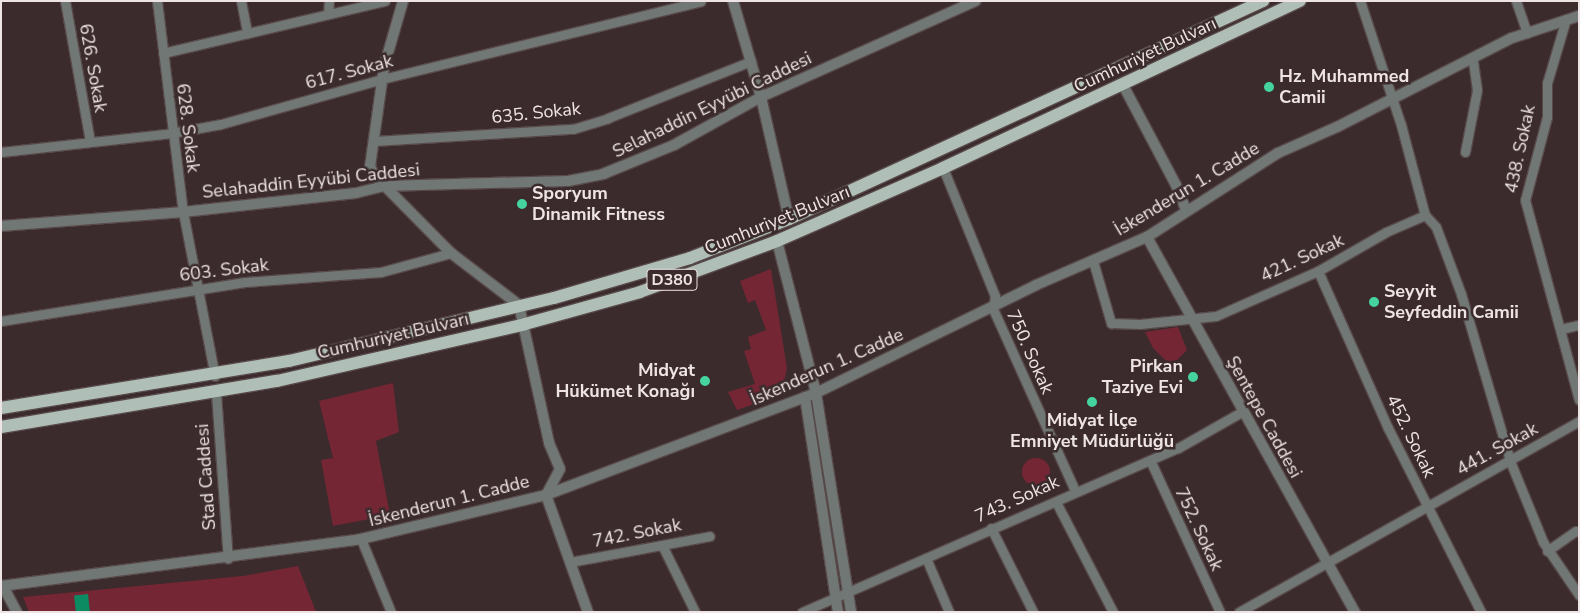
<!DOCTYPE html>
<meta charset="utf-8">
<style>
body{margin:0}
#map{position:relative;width:1580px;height:613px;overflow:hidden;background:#3b2b2c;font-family:"Nunito Sans",sans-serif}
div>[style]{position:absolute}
.green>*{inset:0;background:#742634}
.round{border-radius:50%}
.water>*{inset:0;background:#0c8b63;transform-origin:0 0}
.roads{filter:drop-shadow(1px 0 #58494a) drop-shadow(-1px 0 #58494a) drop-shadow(0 1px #58494a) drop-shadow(0 -1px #58494a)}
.minor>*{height:9px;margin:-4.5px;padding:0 4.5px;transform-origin:4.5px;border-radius:4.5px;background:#707774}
.tertiary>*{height:10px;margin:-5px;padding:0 5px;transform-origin:5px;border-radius:5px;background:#707774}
.primary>*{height:12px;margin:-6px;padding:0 6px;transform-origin:6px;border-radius:6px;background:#afbfb7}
.dots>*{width:14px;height:14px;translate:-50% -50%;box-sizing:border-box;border:2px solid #3b2b2c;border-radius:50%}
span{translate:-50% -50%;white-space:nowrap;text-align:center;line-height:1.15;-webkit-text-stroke:5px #3b2b2c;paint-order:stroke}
.shield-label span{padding:1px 4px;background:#3b2b2c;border:1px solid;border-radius:4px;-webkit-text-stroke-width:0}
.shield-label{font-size:16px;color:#efe4e5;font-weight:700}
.street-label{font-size:18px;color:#efe4e5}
.poi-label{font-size:18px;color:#efe4e5;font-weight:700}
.left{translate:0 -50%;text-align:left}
.right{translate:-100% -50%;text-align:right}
.frame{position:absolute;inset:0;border:2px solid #efe4e5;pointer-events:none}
</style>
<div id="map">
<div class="green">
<div style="clip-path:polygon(771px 269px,787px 368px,781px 395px,737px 410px,728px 392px,755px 384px,744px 351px,751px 349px,748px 337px,766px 330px,755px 300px,748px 303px,740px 281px)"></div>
<div style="clip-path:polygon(1178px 327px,1187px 350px,1171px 366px,1153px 348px,1145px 332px)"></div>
<div style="clip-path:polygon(393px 383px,399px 432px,376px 441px,390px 515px,333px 526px,321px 460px,333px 458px,319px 401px)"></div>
<div class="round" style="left:1022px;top:458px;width:28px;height:28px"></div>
<div style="clip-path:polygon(298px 566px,316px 612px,29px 612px,23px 597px,243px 576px)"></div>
</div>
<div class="water">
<div style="left:88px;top:594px;width:18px;height:14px;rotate:84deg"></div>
</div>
<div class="roads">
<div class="minor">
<div style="left:65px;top:1px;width:142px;rotate:79.9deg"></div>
<div style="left:157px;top:1px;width:213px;rotate:83deg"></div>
<div style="left:183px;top:212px;width:167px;rotate:79deg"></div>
<div style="left:241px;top:1px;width:33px;rotate:79deg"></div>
<div style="left:1360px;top:1px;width:131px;rotate:71.7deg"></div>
<div style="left:1401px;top:125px;width:93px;rotate:75.1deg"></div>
<div style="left:1425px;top:215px;width:16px;rotate:47deg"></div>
<div style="left:1436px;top:227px;width:72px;rotate:69.5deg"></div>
<div style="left:1461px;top:294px;width:174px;rotate:73.6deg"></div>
<div style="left:1510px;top:461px;width:87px;rotate:67.8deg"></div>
<div style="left:1543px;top:542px;width:64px;rotate:55.8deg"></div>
<div style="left:1516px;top:1px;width:34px;rotate:71deg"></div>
<div style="left:328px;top:14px;width:13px;rotate:-86deg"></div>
<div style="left:1566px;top:19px;width:67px;rotate:106.5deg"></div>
<div style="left:1547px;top:83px;width:34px;rotate:90deg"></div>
<div style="left:1547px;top:117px;width:86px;rotate:104.8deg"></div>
<div style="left:1525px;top:200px;width:207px;rotate:74.9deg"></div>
<div style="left:163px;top:53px;width:228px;rotate:-13.2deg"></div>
<div style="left:374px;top:141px;width:199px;rotate:-3.5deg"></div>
<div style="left:573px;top:129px;width:37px;rotate:-17deg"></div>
<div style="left:608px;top:118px;width:154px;rotate:-21.7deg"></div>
<div style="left:1px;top:152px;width:172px;rotate:-6.3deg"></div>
<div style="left:172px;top:133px;width:50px;rotate:-10.4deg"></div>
<div style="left:221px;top:124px;width:167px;rotate:-15.6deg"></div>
<div style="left:382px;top:79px;width:328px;rotate:-13.7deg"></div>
<div style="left:1465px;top:152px;width:63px;rotate:-79deg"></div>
<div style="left:1477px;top:90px;width:30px;rotate:-98deg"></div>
<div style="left:943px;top:168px;width:138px;rotate:67.9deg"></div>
<div style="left:995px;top:296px;width:13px;rotate:99deg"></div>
<div style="left:993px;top:309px;width:200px;rotate:65.7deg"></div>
<div style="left:1093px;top:261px;width:65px;rotate:73.8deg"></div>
<div style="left:1111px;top:323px;width:29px;rotate:2deg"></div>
<div style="left:1140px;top:324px;width:76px;rotate:-6deg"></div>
<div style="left:1216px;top:316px;width:111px;rotate:-23.8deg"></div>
<div style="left:1318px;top:271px;width:78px;rotate:-29.8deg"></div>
<div style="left:1386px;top:232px;width:43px;rotate:-23.6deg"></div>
<div style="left:1318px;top:271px;width:172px;rotate:66deg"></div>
<div style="left:1388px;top:428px;width:206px;rotate:63.2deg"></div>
<div style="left:1px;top:321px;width:247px;rotate:-9.1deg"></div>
<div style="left:245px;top:282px;width:136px;rotate:-4.2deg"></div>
<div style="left:381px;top:272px;width:73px;rotate:-15.2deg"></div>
<div style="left:1561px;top:329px;width:18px;rotate:-13deg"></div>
<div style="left:216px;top:393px;width:166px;rotate:85.9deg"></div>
<div style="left:1150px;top:460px;width:167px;rotate:65.3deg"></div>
<div style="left:1056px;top:502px;width:124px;rotate:62.6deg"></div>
<div style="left:991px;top:528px;width:94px;rotate:63.4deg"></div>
<div style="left:361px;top:539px;width:79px;rotate:67.7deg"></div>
<div style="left:662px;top:545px;width:75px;rotate:63.8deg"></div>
<div style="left:1547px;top:551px;width:35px;rotate:-35deg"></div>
<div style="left:1576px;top:531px;width:3px;rotate:18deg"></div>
<div style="left:926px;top:558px;width:59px;rotate:66.9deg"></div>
<div style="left:570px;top:562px;width:142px;rotate:-10.5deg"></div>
<div style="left:802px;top:612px;width:410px;rotate:-23.6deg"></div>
<div style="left:1178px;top:448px;width:75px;rotate:-29.6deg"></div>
<div style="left:1239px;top:612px;width:390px;rotate:-29.3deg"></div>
</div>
<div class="tertiary">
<div style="left:403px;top:1px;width:69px;rotate:106.1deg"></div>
<div style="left:384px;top:67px;width:100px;rotate:98deg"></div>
<div style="left:370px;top:166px;width:10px;rotate:66deg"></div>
<div style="left:374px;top:175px;width:110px;rotate:45.4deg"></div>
<div style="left:451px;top:253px;width:86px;rotate:37.4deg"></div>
<div style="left:519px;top:305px;width:141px;rotate:77.7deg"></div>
<div style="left:549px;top:443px;width:28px;rotate:67deg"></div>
<div style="left:560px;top:469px;width:30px;rotate:118deg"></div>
<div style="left:546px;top:495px;width:124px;rotate:70.3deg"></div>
<div style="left:733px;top:1px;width:100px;rotate:73.7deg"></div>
<div style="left:761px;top:97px;width:125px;rotate:77.1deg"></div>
<div style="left:1123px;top:85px;width:113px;rotate:62.1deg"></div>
<div style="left:1176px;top:185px;width:27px;rotate:68deg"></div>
<div style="left:1px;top:226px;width:183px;rotate:-4.4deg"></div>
<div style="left:183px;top:212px;width:174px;rotate:-6.3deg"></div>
<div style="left:356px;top:193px;width:30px;rotate:-14deg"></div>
<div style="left:385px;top:186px;width:183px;rotate:-1.6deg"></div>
<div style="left:568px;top:181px;width:36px;rotate:-11deg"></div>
<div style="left:603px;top:174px;width:77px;rotate:-22.2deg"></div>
<div style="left:674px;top:145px;width:99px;rotate:-28.9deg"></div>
<div style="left:761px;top:97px;width:235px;rotate:-24.1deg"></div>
<div style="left:1147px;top:237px;width:429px;rotate:61deg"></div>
<div style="left:777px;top:241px;width:157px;rotate:75.6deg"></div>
<div style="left:816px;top:393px;width:222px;rotate:80.9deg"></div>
<div style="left:805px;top:397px;width:218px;rotate:81.3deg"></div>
<div style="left:1px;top:586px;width:363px;rotate:-7.4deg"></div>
<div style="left:361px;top:539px;width:190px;rotate:-13.4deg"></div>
<div style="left:546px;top:495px;width:289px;rotate:-20.7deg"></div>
<div style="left:816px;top:393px;width:245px;rotate:-26.1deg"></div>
<div style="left:1036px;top:285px;width:121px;rotate:-23.4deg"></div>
<div style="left:1147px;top:237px;width:156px;rotate:-32.7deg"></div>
<div style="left:1278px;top:153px;width:64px;rotate:-23.8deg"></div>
<div style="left:1337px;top:127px;width:196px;rotate:-27deg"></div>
<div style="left:1512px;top:38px;width:71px;rotate:-18.2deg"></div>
<div style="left:3px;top:586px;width:30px;rotate:62deg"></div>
</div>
<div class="primary">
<div style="left:1px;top:408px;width:292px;rotate:-9.3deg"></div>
<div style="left:289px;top:361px;width:272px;rotate:-13.4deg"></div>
<div style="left:554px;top:298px;width:142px;rotate:-16.4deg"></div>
<div style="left:690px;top:258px;width:106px;rotate:-21.5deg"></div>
<div style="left:789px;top:219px;width:522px;rotate:-24.7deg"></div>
<div style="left:1px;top:427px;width:280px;rotate:-9.5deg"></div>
<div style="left:277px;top:381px;width:254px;rotate:-12.9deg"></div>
<div style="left:525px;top:324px;width:119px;rotate:-15.5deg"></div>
<div style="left:640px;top:292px;width:146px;rotate:-20.4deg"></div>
<div style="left:777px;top:241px;width:181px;rotate:-23.7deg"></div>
<div style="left:943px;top:168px;width:394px;rotate:-25.1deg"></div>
</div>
</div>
<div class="dots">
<div style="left:1269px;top:87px;background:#45d49f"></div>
<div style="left:522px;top:204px;background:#45d49f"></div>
<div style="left:1374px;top:302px;background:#45d49f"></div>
<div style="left:1193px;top:377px;background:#45d49f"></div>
<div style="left:705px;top:381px;background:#45d49f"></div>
<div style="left:1092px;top:402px;background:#45d49f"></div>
</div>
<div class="shield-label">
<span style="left:672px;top:280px">D380</span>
</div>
<div class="street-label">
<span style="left:1145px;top:55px;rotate:-25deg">Cumhuriyet Bulvarı</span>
<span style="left:93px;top:68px;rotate:80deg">626. Sokak</span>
<span style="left:349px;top:72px;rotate:-15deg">617. Sokak</span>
<span style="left:712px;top:105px;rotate:-26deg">Selahaddin Eyyübi Caddesi</span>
<span style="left:536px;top:113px;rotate:-6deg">635. Sokak</span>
<span style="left:188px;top:128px;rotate:83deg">628. Sokak</span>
<span style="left:1520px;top:149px;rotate:-78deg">438. Sokak</span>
<span style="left:311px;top:181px;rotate:-6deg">Selahaddin Eyyübi Caddesi</span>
<span style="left:1187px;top:189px;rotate:-31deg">İskenderun 1. Cadde</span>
<span style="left:777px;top:220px;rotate:-22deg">Cumhuriyet Bulvarı</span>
<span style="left:1302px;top:258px;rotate:-25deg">421. Sokak</span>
<span style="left:224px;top:270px;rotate:-7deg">603. Sokak</span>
<span style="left:393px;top:336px;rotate:-13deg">Cumhuriyet Bulvarı</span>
<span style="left:1030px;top:352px;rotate:66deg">750. Sokak</span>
<span style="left:827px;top:367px;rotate:-24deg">İskenderun 1. Cadde</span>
<span style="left:1264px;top:417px;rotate:61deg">Şentepe Caddesi</span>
<span style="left:1411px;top:436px;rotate:64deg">452. Sokak</span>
<span style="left:1497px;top:449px;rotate:-29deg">441. Sokak</span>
<span style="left:206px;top:477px;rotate:-94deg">Stad Caddesi</span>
<span style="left:1017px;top:499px;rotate:-24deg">743. Sokak</span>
<span style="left:449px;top:501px;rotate:-14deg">İskenderun 1. Cadde</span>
<span style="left:1199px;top:529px;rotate:65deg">752. Sokak</span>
<span style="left:637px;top:533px;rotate:-11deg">742. Sokak</span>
</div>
<div class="poi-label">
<span class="left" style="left:1279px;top:87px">Hz. Muhammed<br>Camii</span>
<span class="left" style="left:532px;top:204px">Sporyum<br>Dinamik Fitness</span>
<span class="left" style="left:1384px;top:302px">Seyyit<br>Seyfeddin Camii</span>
<span class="right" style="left:1183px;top:377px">Pirkan<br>Taziye Evi</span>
<span class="right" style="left:695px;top:381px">Midyat<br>Hükümet Konağı</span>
<span style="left:1092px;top:431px">Midyat İlçe<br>Emniyet Müdürlüğü</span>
</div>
<div class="frame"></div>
</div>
